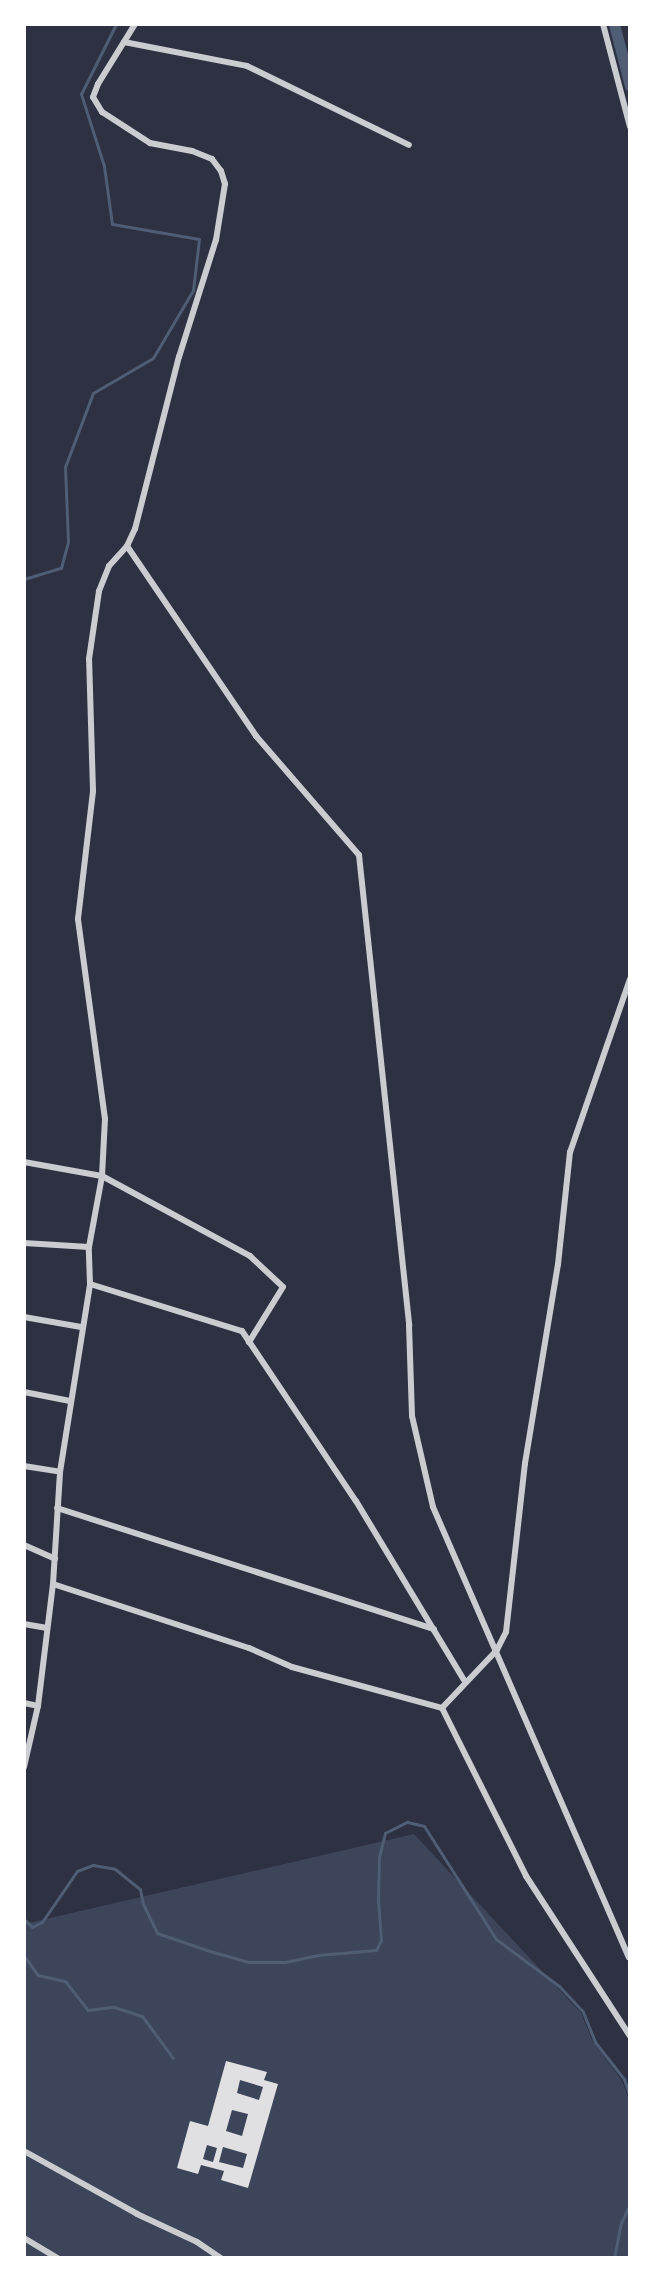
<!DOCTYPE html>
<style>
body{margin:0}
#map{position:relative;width:654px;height:2282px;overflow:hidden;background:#2d3142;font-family:Arial,sans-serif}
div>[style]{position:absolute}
.green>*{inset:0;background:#3c4559}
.stream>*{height:3px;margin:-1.5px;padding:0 1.5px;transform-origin:1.5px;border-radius:1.5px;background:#4f5d75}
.canal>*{height:11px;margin:-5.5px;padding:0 5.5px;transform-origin:5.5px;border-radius:5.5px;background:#4f5d75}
.building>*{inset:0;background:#e0e0e3}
.minor>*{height:6px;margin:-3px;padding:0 3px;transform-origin:3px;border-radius:3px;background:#caccd0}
span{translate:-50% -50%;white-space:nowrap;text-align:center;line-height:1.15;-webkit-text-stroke:8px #fff;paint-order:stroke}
.frame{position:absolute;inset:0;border:26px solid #fff;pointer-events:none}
</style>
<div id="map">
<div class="green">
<div style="clip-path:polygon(414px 1834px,581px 2013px,592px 2040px,622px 2081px,630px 2101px,630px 2258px,24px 2258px,24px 1924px)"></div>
</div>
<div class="stream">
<div style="left:24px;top:579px;width:39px;rotate:-17deg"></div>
<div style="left:61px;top:568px;width:27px;rotate:-75deg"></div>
<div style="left:68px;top:542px;width:75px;rotate:-92.3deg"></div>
<div style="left:65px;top:467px;width:79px;rotate:-69.3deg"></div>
<div style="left:93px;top:393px;width:69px;rotate:-30.3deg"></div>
<div style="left:153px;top:358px;width:79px;rotate:-59.5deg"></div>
<div style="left:193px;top:290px;width:51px;rotate:-83.3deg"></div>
<div style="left:199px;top:239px;width:88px;rotate:-170.2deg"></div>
<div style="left:112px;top:224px;width:59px;rotate:-97.9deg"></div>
<div style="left:104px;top:166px;width:76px;rotate:-107.7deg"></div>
<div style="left:81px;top:94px;width:78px;rotate:-63.4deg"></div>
<div style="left:24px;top:1919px;width:11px;rotate:45deg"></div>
<div style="left:32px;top:1927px;width:11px;rotate:-27deg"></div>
<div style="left:42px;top:1922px;width:62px;rotate:-55.5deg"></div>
<div style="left:77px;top:1871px;width:17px;rotate:-21deg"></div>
<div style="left:93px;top:1865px;width:22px;rotate:10deg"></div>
<div style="left:115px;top:1869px;width:32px;rotate:39deg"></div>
<div style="left:140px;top:1889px;width:15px;rotate:79deg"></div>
<div style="left:143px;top:1904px;width:32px;rotate:64deg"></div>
<div style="left:157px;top:1933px;width:56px;rotate:18.8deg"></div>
<div style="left:210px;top:1951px;width:40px;rotate:16deg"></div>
<div style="left:248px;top:1962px;width:37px"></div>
<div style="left:285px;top:1962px;width:34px;rotate:-12deg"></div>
<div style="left:318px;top:1955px;width:58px;rotate:-4.9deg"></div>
<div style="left:376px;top:1950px;width:11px;rotate:-63deg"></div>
<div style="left:381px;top:1940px;width:40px;rotate:-94.3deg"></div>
<div style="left:378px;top:1900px;width:43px;rotate:-88.7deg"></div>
<div style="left:379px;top:1857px;width:25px;rotate:-76deg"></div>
<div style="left:385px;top:1833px;width:25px;rotate:-27deg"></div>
<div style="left:407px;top:1822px;width:17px;rotate:13deg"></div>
<div style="left:424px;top:1826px;width:134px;rotate:57.5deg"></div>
<div style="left:496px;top:1939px;width:79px;rotate:36.7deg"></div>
<div style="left:559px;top:1986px;width:35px;rotate:47deg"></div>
<div style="left:583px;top:2012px;width:32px;rotate:68deg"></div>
<div style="left:595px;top:2042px;width:47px;rotate:51.9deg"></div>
<div style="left:624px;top:2079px;width:18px;rotate:71deg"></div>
<div style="left:24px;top:1956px;width:24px;rotate:54deg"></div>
<div style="left:38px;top:1975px;width:28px;rotate:13deg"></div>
<div style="left:65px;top:1981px;width:37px;rotate:52deg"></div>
<div style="left:88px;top:2010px;width:26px;rotate:-7deg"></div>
<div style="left:114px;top:2007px;width:29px;rotate:18deg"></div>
<div style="left:142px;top:2016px;width:52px;rotate:53.6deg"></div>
<div style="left:614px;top:2258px;width:36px;rotate:-79deg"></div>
<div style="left:621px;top:2223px;width:21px;rotate:-65deg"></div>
</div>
<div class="canal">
<div style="left:614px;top:24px;width:64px;rotate:75.5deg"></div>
</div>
<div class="building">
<div style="clip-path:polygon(evenodd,226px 2061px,267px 2072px,264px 2080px,278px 2084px,248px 2188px,221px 2180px,224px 2171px,201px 2165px,198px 2174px,177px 2168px,190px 2121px,208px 2126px,226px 2061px,240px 2080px,263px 2087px,259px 2100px,237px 2093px,240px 2080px,226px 2061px,232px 2110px,248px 2114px,242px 2136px,226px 2131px,232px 2110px,226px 2061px,207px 2145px,217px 2148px,213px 2162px,203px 2159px,207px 2145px,226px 2061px,223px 2147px,247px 2154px,243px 2168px,219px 2162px,223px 2147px)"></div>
</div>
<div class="minor">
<div style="left:603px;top:24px;width:106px;rotate:75.3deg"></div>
<div style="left:124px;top:42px;width:125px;rotate:11deg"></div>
<div style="left:247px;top:66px;width:180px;rotate:26deg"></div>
<div style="left:127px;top:546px;width:230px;rotate:55.8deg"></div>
<div style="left:256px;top:736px;width:157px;rotate:49.1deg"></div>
<div style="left:359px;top:855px;width:473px;rotate:83.9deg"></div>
<div style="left:409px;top:1325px;width:91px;rotate:88.1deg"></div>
<div style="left:412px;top:1416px;width:93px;rotate:77deg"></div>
<div style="left:433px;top:1507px;width:491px;rotate:66.5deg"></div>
<div style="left:630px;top:979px;width:183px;rotate:109.1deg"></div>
<div style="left:570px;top:1152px;width:113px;rotate:96.1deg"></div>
<div style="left:558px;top:1264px;width:202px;rotate:99.4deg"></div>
<div style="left:525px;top:1463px;width:170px;rotate:96.4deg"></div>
<div style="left:506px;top:1632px;width:20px;rotate:117deg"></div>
<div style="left:497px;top:1650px;width:80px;rotate:133.5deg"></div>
<div style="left:442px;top:1708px;width:188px;rotate:63.4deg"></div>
<div style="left:526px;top:1876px;width:191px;rotate:57deg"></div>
<div style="left:24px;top:1162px;width:79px;rotate:10.2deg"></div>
<div style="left:102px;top:1176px;width:168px;rotate:28.4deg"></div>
<div style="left:250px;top:1256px;width:45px;rotate:43.2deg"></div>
<div style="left:283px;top:1287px;width:65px;rotate:121.7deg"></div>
<div style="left:24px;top:1243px;width:65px;rotate:3.5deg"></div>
<div style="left:90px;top:1284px;width:159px;rotate:17.2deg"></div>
<div style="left:242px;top:1331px;width:205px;rotate:56.2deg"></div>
<div style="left:356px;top:1501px;width:209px;rotate:58.9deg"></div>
<div style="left:24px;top:1317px;width:58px;rotate:10deg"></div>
<div style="left:24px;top:1392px;width:47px;rotate:11.1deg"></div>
<div style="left:24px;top:1466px;width:36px;rotate:9deg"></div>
<div style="left:57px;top:1508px;width:396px;rotate:17.8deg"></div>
<div style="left:24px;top:1545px;width:34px;rotate:24deg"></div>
<div style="left:53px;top:1584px;width:206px;rotate:18.1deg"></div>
<div style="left:249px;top:1648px;width:47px;rotate:23.8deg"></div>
<div style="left:292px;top:1667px;width:156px;rotate:15.3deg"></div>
<div style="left:24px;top:1624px;width:22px;rotate:10deg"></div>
<div style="left:24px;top:1703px;width:14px;rotate:12deg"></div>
<div style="left:24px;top:1767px;width:63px;rotate:-77.1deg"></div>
<div style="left:38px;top:1706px;width:123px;rotate:-83deg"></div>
<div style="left:53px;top:1584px;width:112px;rotate:-86.4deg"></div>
<div style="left:60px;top:1472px;width:190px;rotate:-80.9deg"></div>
<div style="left:90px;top:1284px;width:37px;rotate:-92deg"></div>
<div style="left:89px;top:1247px;width:72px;rotate:-79.6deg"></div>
<div style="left:102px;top:1176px;width:57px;rotate:-87deg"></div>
<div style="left:105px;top:1119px;width:202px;rotate:-97.7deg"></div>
<div style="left:78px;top:919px;width:129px;rotate:-83.3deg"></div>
<div style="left:93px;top:791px;width:132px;rotate:-91.7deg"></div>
<div style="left:89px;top:659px;width:69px;rotate:-81.6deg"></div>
<div style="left:99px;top:591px;width:27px;rotate:-68deg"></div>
<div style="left:109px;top:566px;width:27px;rotate:-48deg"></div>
<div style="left:127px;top:546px;width:19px;rotate:-65deg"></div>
<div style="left:135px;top:529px;width:178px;rotate:-75.7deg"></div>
<div style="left:179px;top:357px;width:123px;rotate:-72.5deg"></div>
<div style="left:216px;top:240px;width:57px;rotate:-80.9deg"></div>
<div style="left:225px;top:184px;width:14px;rotate:-107deg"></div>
<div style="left:221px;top:171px;width:15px;rotate:-127deg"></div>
<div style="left:212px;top:159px;width:22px;rotate:-158deg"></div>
<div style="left:192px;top:151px;width:43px;rotate:-169.2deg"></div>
<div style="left:150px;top:143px;width:57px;rotate:-147.1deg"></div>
<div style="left:102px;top:112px;width:17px;rotate:-121deg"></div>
<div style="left:93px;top:97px;width:14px;rotate:-69deg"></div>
<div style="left:98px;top:84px;width:70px;rotate:-58.3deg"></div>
<div style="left:24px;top:2151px;width:129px;rotate:29.1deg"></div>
<div style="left:137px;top:2214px;width:66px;rotate:25deg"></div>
<div style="left:197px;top:2242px;width:29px;rotate:34deg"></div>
<div style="left:24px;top:2238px;width:39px;rotate:31deg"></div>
</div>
<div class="frame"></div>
</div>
